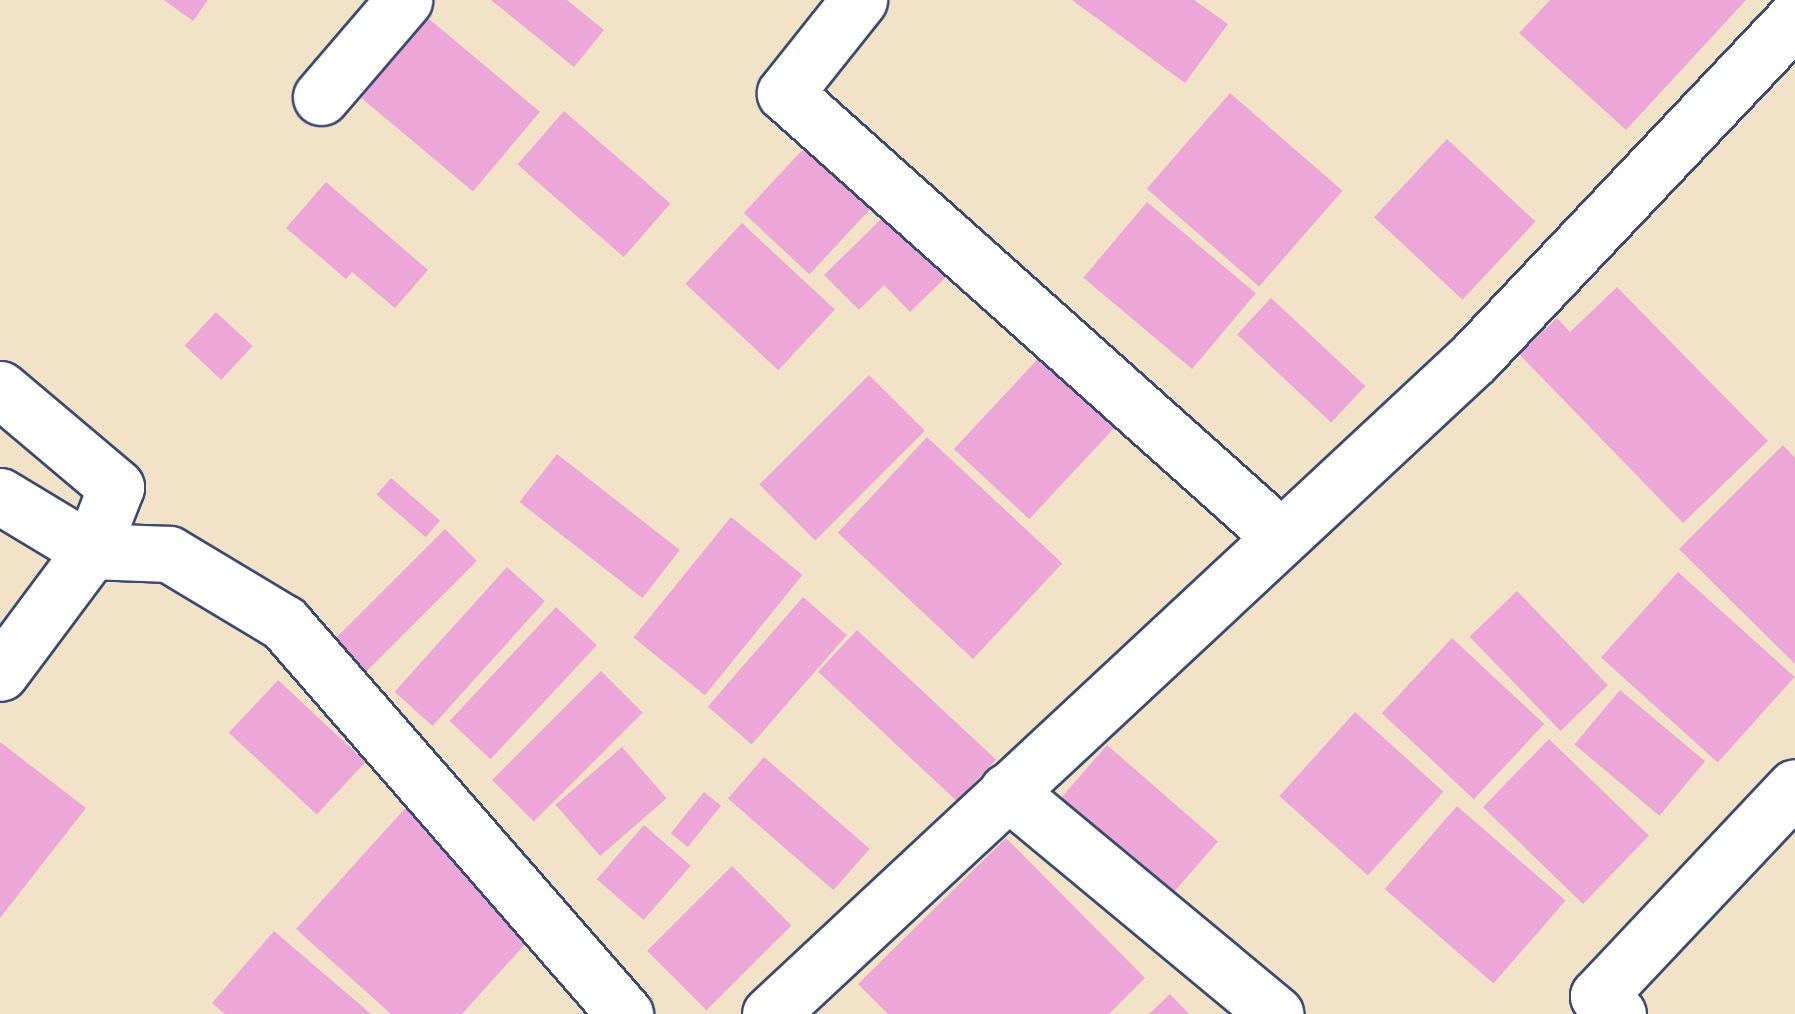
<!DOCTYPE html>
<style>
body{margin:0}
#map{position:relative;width:1795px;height:1014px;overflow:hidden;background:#f2e3c8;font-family:"Indie Flower",sans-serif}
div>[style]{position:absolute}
.building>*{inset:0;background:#eca7d8;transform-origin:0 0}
.roads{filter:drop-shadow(2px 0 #3b4a6e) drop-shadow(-2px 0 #3b4a6e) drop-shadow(0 2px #3b4a6e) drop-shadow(0 -2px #3b4a6e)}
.minor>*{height:55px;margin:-27.5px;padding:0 27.5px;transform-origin:27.5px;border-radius:27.5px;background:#fff}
span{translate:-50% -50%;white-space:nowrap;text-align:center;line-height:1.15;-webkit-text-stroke:8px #fff;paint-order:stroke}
</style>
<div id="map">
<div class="building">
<div style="clip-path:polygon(164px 0,208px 0,193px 21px)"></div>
<div style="clip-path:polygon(491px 0,567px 0,604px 30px,574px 67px)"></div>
<div style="clip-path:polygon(1072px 0,1194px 0,1228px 24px,1185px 83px)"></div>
<div style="clip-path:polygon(1550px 0,1746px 0,1626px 130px,1519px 33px)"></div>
<div style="left:428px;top:18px;width:146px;height:104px;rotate:40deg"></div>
<div style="left:1230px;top:93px;width:149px;height:127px;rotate:41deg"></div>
<div style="left:564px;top:111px;width:141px;height:71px;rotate:41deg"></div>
<div style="left:835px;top:115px;width:90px;height:134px;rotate:43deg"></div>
<div style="left:1447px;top:139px;width:121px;height:107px;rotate:43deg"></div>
<div style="clip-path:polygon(326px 182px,428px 270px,395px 308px,352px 272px,346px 279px,286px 228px)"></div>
<div style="clip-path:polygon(919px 182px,980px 244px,910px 312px,884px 285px,859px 310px,824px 275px)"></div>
<div style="left:1147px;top:202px;width:142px;height:99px;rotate:40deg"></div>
<div style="left:742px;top:223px;width:127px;height:83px;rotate:43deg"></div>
<div style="clip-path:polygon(1617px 287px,1768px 441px,1683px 523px,1519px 354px,1557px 318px,1570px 332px)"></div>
<div style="left:1271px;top:298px;width:129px;height:50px;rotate:43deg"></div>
<div style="left:216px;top:312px;width:50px;height:46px;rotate:43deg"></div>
<div style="left:1076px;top:318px;width:103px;height:179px;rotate:43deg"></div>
<div style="left:869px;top:375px;width:79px;height:155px;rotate:45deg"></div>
<div style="left:927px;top:437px;width:185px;height:131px;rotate:43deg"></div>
<div style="clip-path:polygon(1783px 445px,1795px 458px,1795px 664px,1679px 549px)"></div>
<div style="left:557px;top:454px;width:156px;height:61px;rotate:38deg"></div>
<div style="left:391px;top:478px;width:65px;height:22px;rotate:41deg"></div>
<div style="left:731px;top:517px;width:92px;height:155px;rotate:39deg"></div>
<div style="left:445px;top:529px;width:45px;height:179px;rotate:45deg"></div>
<div style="left:507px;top:567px;width:51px;height:168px;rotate:42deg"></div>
<div style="left:1678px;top:572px;width:157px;height:115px;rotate:42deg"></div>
<div style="left:1517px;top:591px;width:131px;height:66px;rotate:46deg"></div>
<div style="left:803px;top:597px;width:58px;height:145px;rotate:41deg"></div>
<div style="left:556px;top:607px;width:56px;height:156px;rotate:43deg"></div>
<div style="left:857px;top:630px;width:190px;height:57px;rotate:43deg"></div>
<div style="left:1452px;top:638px;width:126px;height:103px;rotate:43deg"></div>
<div style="left:601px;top:671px;width:59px;height:154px;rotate:45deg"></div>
<div style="left:278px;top:680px;width:120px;height:72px;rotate:43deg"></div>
<div style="left:1620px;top:690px;width:111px;height:71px;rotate:40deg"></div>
<div style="left:1355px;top:712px;width:119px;height:113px;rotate:42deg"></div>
<div style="left:1549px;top:739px;width:139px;height:95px;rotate:44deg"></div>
<div style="clip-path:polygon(0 742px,86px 808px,0 918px)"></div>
<div style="left:1107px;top:745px;width:147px;height:85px;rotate:41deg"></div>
<div style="left:622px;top:747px;width:68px;height:88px;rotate:49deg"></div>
<div style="left:764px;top:757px;width:140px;height:55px;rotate:41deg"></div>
<div style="left:704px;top:792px;width:22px;height:53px;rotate:39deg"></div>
<div style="clip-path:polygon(409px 804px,543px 924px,462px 1014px,391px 1014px,296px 929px)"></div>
<div style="left:1457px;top:806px;width:144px;height:110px;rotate:41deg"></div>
<div style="left:644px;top:825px;width:62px;height:72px;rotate:41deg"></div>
<div style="clip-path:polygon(1006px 838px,1145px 978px,1109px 1014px,888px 1014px,858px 984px)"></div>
<div style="left:732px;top:866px;width:84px;height:120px;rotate:45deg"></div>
<div style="clip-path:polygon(274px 931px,371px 1014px,225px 1014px,212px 1003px)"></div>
<div style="clip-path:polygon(1170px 994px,1189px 1014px,1149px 1014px)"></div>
</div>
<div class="roads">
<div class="minor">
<div style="left:859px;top:0;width:119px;rotate:128.5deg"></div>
<div style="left:785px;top:93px;width:666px;rotate:41.83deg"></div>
<div style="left:321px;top:97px;width:128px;rotate:-49.4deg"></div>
<div style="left:0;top:389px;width:152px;rotate:40.2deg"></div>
<div style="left:116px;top:487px;width:69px;rotate:111.3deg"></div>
<div style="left:91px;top:551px;width:152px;rotate:126.7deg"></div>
<div style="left:0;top:496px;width:106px;rotate:31.1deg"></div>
<div style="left:91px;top:551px;width:78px;rotate:2.2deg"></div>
<div style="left:169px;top:554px;width:134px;rotate:31deg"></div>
<div style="left:284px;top:623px;width:519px;rotate:48.91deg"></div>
<div style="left:1007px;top:791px;width:349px;rotate:39.7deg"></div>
<div style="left:770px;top:1014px;width:962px;rotate:-42.98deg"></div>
<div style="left:1474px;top:358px;width:467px;rotate:-46.6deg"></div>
<div style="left:1618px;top:1014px;width:27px;rotate:-138deg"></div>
<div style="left:1598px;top:996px;width:287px;rotate:-46.7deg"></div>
</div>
</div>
</div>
